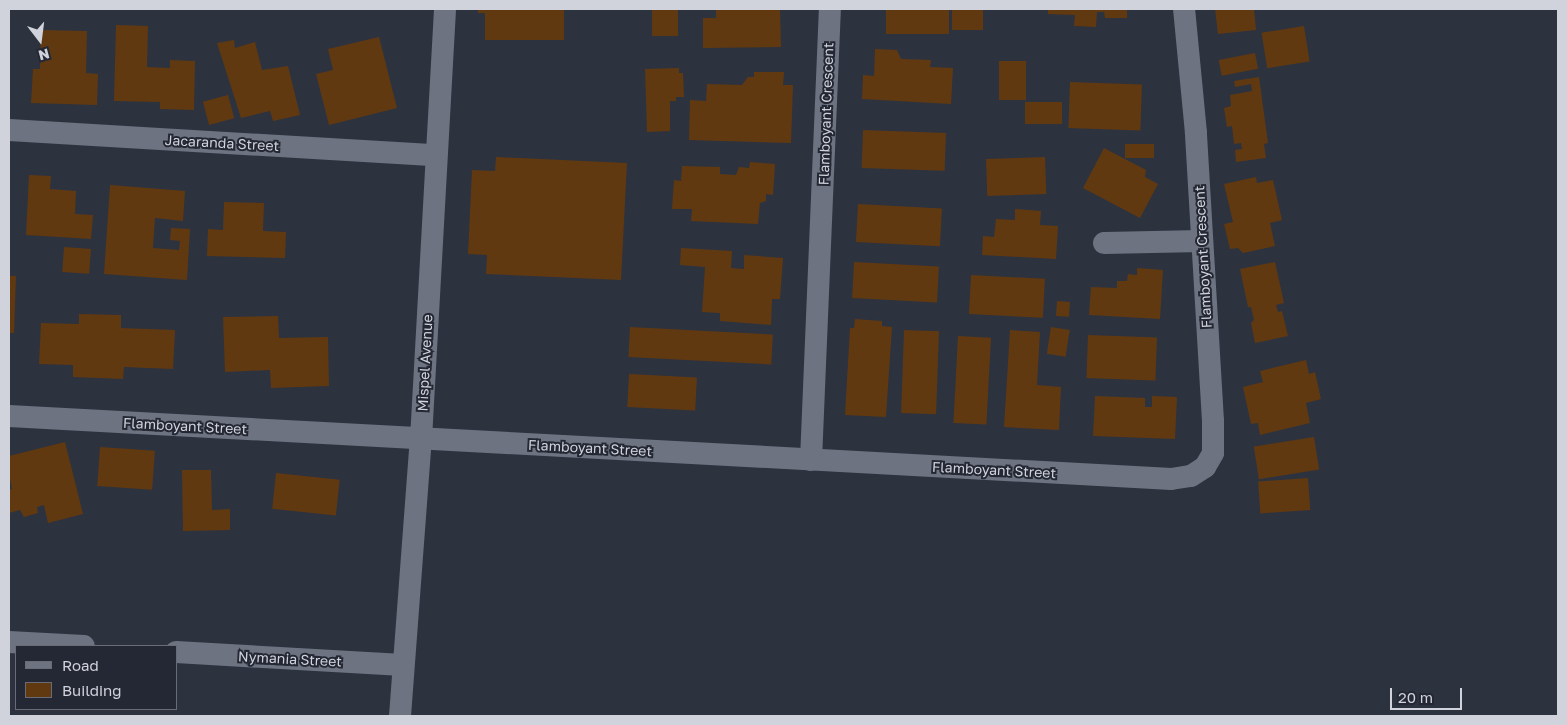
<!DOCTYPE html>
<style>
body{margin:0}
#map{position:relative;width:1567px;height:725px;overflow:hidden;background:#2d323f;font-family:"Golos Text",sans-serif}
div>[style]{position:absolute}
.building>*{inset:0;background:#613911;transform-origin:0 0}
.minor>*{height:22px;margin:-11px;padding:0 11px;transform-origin:11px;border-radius:11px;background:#6d7381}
span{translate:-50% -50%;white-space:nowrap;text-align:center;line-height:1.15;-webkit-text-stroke:4px #242834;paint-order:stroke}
.street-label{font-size:14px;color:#d0d3db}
.frame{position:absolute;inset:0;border:10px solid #d0d3db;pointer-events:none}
.legend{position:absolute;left:15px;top:645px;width:162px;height:65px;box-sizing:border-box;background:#242834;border:1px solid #696c77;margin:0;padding:6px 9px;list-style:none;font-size:15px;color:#d0d3db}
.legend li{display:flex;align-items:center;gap:10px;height:25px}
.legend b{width:25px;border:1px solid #696c77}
.north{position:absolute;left:15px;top:15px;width:50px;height:50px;-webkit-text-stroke:4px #242834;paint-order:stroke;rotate:165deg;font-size:14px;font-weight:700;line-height:20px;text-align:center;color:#d0d3db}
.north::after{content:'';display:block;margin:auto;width:18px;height:22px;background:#d0d3db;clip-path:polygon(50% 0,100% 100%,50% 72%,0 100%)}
.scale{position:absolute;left:1390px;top:688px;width:72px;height:22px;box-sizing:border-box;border:2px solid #d0d3db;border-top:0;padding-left:6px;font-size:15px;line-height:18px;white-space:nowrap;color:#d0d3db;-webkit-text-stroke:4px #242834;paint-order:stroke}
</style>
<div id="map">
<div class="building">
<div style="clip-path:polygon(478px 9px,564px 9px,564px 40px,485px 40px,485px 13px,478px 13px)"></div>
<div style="left:652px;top:9px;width:26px;height:27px"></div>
<div style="clip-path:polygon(716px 9px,780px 9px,781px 47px,703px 48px,703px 18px,716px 18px)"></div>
<div style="left:886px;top:9px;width:63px;height:25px"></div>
<div style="left:952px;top:9px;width:31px;height:21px"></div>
<div style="clip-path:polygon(1048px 9px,1127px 9px,1127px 18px,1105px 18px,1104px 12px,1097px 12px,1096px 27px,1074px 26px,1075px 15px,1048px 14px)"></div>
<div style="clip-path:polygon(1215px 9px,1254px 9px,1256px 30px,1218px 34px)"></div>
<div style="clip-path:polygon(116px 25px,148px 26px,147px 67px,170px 68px,170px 60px,195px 61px,194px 110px,160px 109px,160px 102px,114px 101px)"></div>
<div style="left:1304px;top:26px;width:36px;height:43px;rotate:81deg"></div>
<div style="clip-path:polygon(41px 30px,87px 31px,86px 73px,98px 74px,97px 105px,31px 103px,33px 69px,40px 69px)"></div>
<div style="clip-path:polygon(379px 37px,397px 108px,329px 125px,316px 74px,333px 70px,328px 49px)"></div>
<div style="clip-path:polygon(234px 40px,235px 48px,255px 42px,262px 70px,288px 66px,300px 115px,273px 121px,270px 111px,241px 118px,217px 43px)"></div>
<div style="clip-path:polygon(875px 49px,897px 50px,901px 59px,931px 60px,930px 67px,953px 68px,951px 104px,862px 99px,863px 75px,874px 76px)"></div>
<div style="left:1255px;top:53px;width:16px;height:37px;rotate:79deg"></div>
<div style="left:999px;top:61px;width:27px;height:39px"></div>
<div style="clip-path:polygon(679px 68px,679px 73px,683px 73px,684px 97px,676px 97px,676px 101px,670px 101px,670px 131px,647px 132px,645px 69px)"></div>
<div style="clip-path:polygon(754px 72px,784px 72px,783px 85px,793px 85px,791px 143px,689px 140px,690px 100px,706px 101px,707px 84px,742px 85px,748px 77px,754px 77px)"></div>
<div style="clip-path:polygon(1259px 77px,1268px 143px,1264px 144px,1266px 158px,1236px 162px,1235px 150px,1242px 149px,1241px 143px,1234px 144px,1232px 126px,1227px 127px,1224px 108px,1231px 106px,1230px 95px,1252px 91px,1251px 84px,1235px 87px,1234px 81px)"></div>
<div style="left:1070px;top:82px;width:72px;height:46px;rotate:2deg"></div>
<div style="left:228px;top:95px;width:24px;height:26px;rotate:75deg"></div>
<div style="left:1025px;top:102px;width:37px;height:22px"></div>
<div style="left:863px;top:130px;width:83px;height:38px;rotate:2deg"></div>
<div style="left:1154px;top:144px;width:14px;height:29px;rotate:90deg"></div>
<div style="clip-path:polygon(1104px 148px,1146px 170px,1145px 177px,1158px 184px,1140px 218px,1083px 188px)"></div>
<div style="clip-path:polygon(496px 157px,627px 163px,621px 280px,486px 274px,487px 255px,468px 254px,472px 170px,495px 171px)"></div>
<div style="left:1045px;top:157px;width:37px;height:59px;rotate:88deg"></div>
<div style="clip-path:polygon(750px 162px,775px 164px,773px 195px,766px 194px,766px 201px,760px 203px,758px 224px,691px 221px,692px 209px,672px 209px,674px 180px,681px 181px,682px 166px,720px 167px,720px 174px,736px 175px,739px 167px,749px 168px)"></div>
<div style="clip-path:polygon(29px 175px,51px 176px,50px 189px,76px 191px,75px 214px,93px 215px,91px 239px,26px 235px)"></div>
<div style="clip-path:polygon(1256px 177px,1257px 183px,1273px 180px,1282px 220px,1270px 223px,1275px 246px,1243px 253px,1238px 248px,1230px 249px,1224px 224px,1233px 222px,1224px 184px)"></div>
<div style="clip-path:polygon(110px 185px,185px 191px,183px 221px,155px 218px,153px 248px,179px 250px,180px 241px,170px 240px,171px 228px,190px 229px,187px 280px,104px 274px)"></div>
<div style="clip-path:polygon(224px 202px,264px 203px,263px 231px,286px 232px,285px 258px,207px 256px,208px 229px,223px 230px)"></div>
<div style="left:858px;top:204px;width:84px;height:38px;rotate:3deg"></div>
<div style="clip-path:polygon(1015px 209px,1041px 211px,1040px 225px,1058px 226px,1056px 259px,982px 255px,983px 236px,994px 237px,996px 219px,1015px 220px)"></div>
<div style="left:64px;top:247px;width:27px;height:25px;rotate:4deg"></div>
<div style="clip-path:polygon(681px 248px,732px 251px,731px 268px,744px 269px,744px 255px,783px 258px,780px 299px,772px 299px,771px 325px,720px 321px,720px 313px,702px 312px,705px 267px,680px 265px)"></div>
<div style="left:854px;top:262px;width:85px;height:36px;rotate:3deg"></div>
<div style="clip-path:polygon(1275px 262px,1284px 303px,1276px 305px,1278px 312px,1282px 311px,1288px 336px,1255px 343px,1251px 323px,1254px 320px,1251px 307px,1248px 307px,1240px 269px)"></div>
<div style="clip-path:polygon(1137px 268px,1163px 270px,1160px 319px,1089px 315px,1091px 287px,1117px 288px,1117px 281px,1127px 281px,1128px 274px,1137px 275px)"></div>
<div style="left:971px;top:275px;width:74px;height:39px;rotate:3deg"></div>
<div style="clip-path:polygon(9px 276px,16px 276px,14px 333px,9px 333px)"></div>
<div style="left:1057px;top:301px;width:13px;height:15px;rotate:4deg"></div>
<div style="clip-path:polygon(79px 314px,121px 315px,121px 328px,175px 330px,173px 369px,124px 367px,123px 379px,73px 377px,73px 365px,39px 364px,41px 323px,79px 324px)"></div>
<div style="clip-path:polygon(278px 316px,279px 338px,328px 337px,329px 386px,271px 388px,270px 370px,225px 372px,223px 317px)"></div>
<div style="clip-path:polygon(855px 319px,882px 321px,882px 326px,892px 327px,886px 417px,845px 415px,850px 328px,854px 328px)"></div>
<div style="left:630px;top:327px;width:143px;height:30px;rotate:3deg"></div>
<div style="left:1051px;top:327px;width:19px;height:27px;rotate:9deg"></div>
<div style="left:904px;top:330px;width:35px;height:83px;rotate:2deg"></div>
<div style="clip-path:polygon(1010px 330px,1040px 332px,1037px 385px,1061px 387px,1059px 430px,1004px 427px)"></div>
<div style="left:1088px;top:335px;width:69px;height:43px;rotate:2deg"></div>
<div style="left:958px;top:336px;width:33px;height:87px;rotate:3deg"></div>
<div style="clip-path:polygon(1306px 360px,1309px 374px,1315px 372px,1321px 399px,1306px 403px,1310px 423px,1260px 435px,1258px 423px,1251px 424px,1243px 387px,1263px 382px,1260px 371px)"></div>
<div style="left:629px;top:374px;width:68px;height:33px;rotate:3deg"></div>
<div style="clip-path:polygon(1095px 396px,1145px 398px,1145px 407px,1152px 407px,1152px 396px,1177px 397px,1175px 439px,1093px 436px)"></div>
<div style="left:1314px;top:437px;width:33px;height:61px;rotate:81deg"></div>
<div style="clip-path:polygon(65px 442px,83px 514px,48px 523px,44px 505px,37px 507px,38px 513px,24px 517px,20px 510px,9px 513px,9px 490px,12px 489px,9px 474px,9px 456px)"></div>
<div style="left:100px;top:447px;width:55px;height:39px;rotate:4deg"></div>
<div style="clip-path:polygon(182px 470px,211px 470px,212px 510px,230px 509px,230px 530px,183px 531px)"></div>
<div style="left:276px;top:473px;width:64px;height:36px;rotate:6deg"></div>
<div style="left:1308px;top:478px;width:32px;height:50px;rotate:86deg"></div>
</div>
<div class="minor">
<div style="left:9px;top:130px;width:427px;rotate:3.4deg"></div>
<div style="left:1104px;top:243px;width:98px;rotate:-1.2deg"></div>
<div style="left:9px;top:416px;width:1164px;rotate:3.1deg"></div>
<div style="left:1171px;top:479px;width:20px;rotate:-9deg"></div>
<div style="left:1191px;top:476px;width:17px;rotate:-33deg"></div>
<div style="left:1205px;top:467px;width:16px;rotate:-60deg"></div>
<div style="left:1213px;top:453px;width:32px;rotate:-90deg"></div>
<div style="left:1213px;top:421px;width:289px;rotate:-93.4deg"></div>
<div style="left:1196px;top:133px;width:125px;rotate:-95.5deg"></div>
<div style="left:811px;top:460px;width:451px;rotate:-87.6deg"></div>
<div style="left:9px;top:642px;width:75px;rotate:3.1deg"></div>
<div style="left:176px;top:652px;width:227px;rotate:3.3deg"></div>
<div style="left:400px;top:716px;width:278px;rotate:-85.7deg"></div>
<div style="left:421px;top:439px;width:431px;rotate:-86.8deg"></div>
</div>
<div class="street-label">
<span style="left:826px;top:114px;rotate:-88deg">Flamboyant Crescent</span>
<span style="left:222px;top:143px;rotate:3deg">Jacaranda Street</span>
<span style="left:1203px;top:257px;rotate:-93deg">Flamboyant Crescent</span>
<span style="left:425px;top:363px;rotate:-87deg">Mispel Avenue</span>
<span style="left:185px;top:426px;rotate:3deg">Flamboyant Street</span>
<span style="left:590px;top:448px;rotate:3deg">Flamboyant Street</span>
<span style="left:994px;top:470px;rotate:3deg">Flamboyant Street</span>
<span style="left:290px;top:659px;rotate:3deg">Nymania Street</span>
</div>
<div class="frame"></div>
<ul class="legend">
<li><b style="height:6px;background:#6d7381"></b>Road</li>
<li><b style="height:14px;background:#613911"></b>Building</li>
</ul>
<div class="north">N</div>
<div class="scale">20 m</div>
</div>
